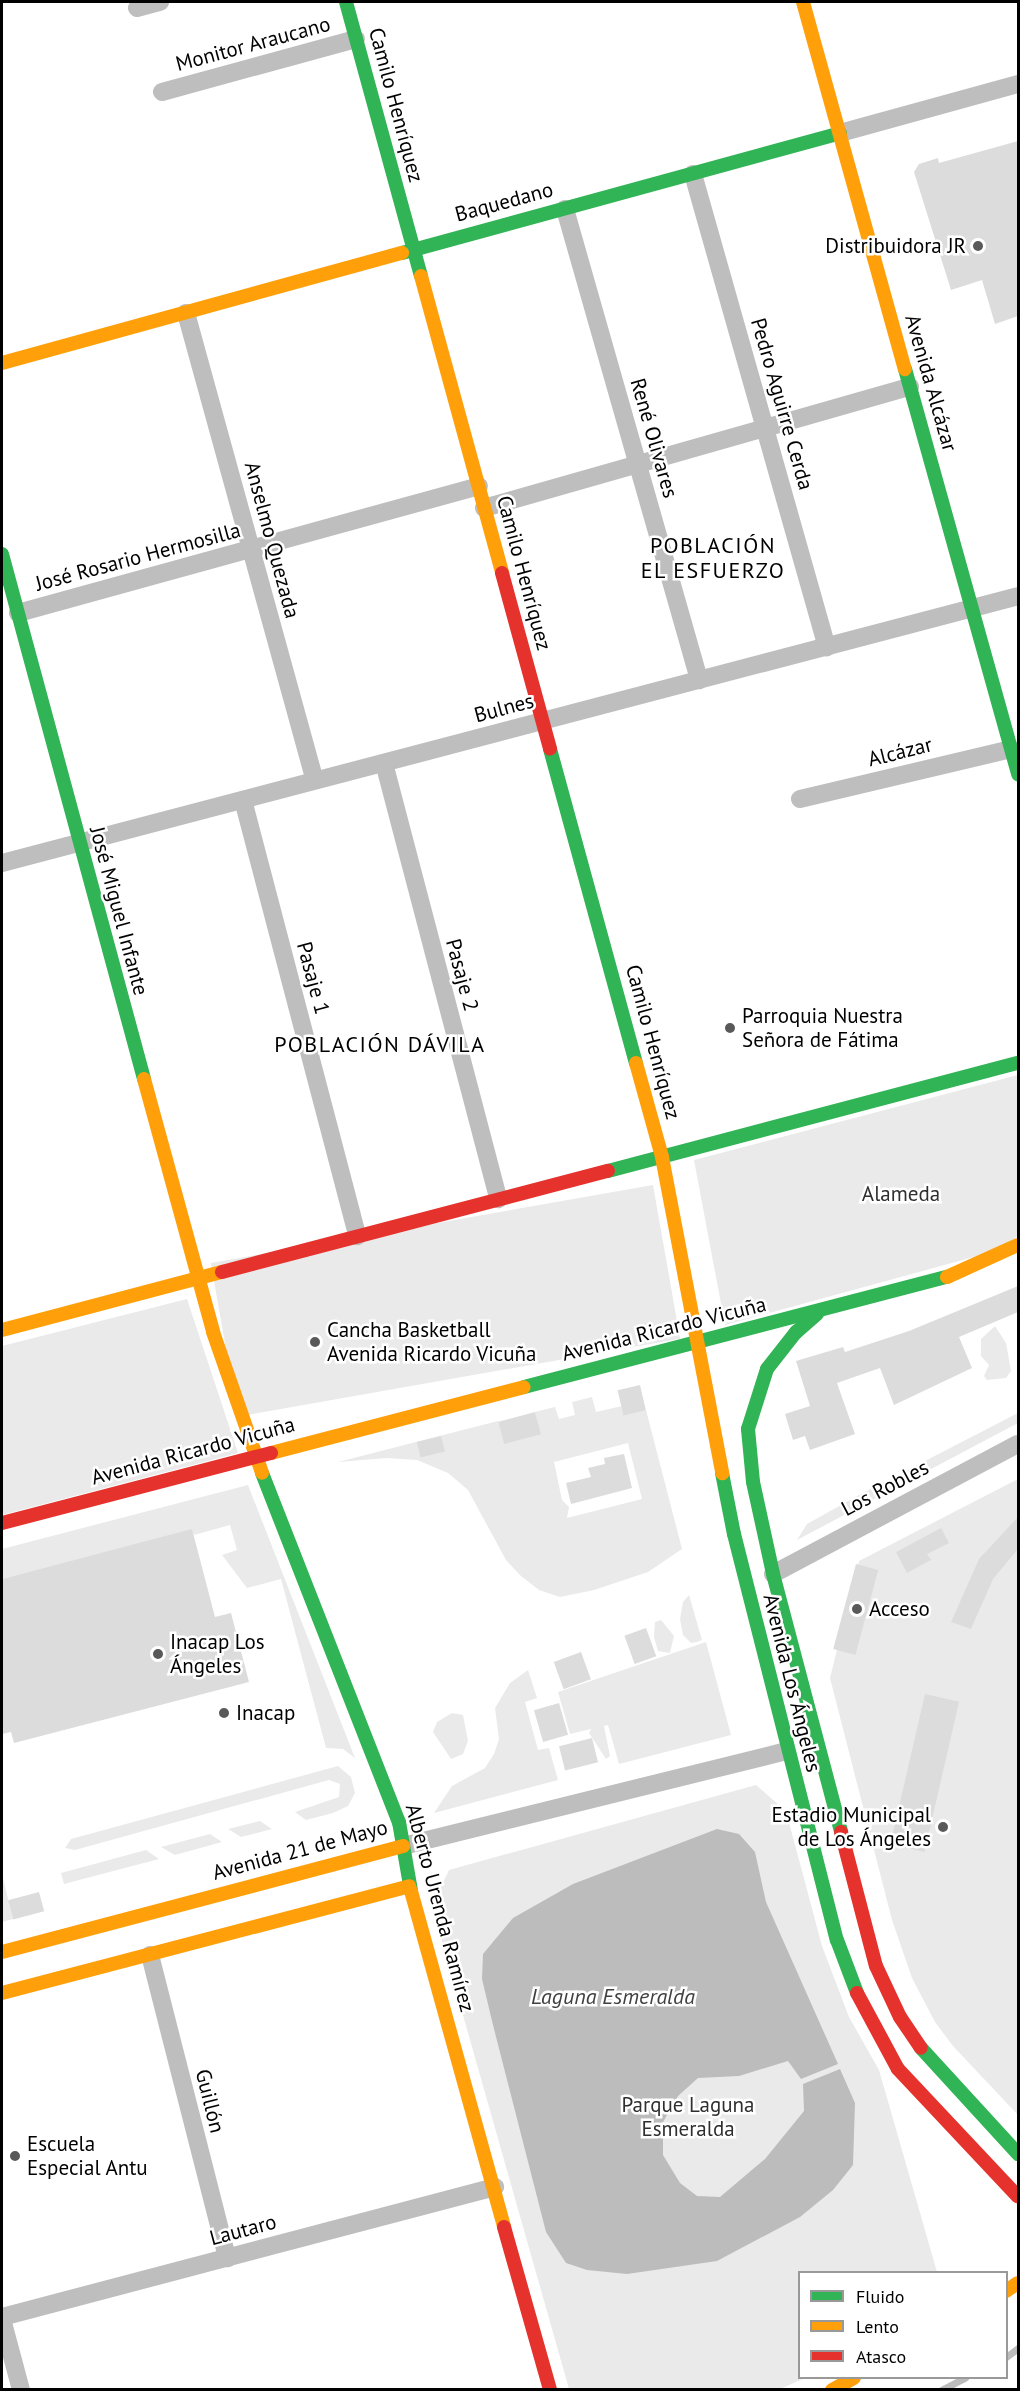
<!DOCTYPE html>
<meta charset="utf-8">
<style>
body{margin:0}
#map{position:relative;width:1020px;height:2391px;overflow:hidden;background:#fff;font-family:"PT Sans",sans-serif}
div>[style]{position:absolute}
.green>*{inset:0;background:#eaeaea;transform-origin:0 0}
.water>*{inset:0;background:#bcbcbc}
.stream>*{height:7px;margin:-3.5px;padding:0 3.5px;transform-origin:3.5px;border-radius:3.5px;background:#bcbcbc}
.building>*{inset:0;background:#dcdcdc;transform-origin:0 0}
.street>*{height:18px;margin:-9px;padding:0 9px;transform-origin:9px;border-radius:9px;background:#bebebe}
.fast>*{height:14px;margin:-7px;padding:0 7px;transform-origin:7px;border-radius:7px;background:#30b455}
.slow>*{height:14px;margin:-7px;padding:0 7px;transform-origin:7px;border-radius:7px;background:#ff9f0a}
.jam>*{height:14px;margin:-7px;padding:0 7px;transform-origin:7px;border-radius:7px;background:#e5322d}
.dots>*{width:16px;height:16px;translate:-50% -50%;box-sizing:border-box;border:3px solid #fff;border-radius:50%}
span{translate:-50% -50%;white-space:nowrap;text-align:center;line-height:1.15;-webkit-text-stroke:5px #fff;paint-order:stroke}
.street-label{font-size:21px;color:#000}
.poi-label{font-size:21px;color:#000}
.right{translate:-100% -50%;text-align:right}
.left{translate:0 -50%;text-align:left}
.park-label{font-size:21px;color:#2f2f2f}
.neighbourhood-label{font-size:22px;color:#000;letter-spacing:1.5px}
.water-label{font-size:22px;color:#404040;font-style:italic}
.frame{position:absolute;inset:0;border:3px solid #000;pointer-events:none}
.legend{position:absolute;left:798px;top:2271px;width:210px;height:108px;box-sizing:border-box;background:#fff;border:2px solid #999;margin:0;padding:8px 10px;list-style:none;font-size:18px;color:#000}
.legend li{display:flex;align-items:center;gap:12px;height:30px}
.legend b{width:30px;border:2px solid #999}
</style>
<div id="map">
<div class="green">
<div style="clip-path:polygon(1018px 1075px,1018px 1236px,992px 1252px,725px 1325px,694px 1160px)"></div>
<div style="left:653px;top:1185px;width:156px;height:449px;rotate:80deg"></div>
<div style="clip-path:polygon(187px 1299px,238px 1453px,2px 1515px,2px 1346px)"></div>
<div style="clip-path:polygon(995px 1326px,1006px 1343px,1011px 1371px,1006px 1378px,987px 1380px,984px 1376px,989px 1365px,981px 1356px,981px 1339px)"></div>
<div style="clip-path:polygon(evenodd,592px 1397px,596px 1412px,622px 1406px,624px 1415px,646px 1410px,682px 1549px,648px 1572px,594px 1590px,560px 1597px,539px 1590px,521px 1576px,506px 1560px,468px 1490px,448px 1473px,417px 1460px,387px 1458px,338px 1462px,498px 1421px,506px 1443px,540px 1434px,535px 1412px,555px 1407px,559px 1419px,575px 1415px,572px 1402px,592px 1397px,628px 1443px,642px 1499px,567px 1518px,569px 1507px,562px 1500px,554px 1462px,628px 1443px)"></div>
<div style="clip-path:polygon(1018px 1413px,1018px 1423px,797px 1540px,807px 1524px,859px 1495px)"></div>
<div style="clip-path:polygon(1018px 1479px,1018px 2115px,953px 2046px,935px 2022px,912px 1978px,892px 1920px,830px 1678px,859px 1561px)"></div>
<div style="clip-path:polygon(248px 1485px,355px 1758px,343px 1749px,326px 1748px,281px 1579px,247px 1588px,222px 1555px,237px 1550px,230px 1525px,194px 1535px,192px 1530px,2px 1579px,2px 1549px)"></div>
<div style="clip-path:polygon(689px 1595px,702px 1640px,697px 1642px,691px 1643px,683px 1635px,680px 1619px,683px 1602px)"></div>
<div style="clip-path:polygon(661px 1620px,674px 1636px,670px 1653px,658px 1651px,654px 1637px,655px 1622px)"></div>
<div style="clip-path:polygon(706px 1642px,731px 1735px,619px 1764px,608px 1725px,604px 1726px,610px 1756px,606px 1759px,589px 1733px,591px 1729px,570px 1734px,558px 1692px)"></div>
<div style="clip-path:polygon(528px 1670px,537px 1698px,525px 1702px,538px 1750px,549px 1748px,558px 1780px,434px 1813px,452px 1786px,485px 1768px,494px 1754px,499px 1739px,495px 1708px,510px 1683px)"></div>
<div style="clip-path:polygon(452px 1713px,463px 1715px,468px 1741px,463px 1754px,451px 1759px,433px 1732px,437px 1722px)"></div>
<div style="clip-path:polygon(338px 1766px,351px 1777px,355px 1793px,348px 1806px,333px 1813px,306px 1820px,295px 1812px,339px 1797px,340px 1784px,329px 1780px,75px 1850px,65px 1848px,71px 1839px)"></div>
<div style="clip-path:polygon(756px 1785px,786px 1811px,822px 1946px,849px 2017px,879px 2070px,937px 2272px,800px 2272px,800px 2378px,805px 2378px,780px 2389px,569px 2389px,432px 1906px,449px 1870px)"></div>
<div style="clip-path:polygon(260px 1821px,272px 1829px,241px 1837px,228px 1829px)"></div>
<div style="clip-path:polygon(210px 1834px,222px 1842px,175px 1855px,161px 1847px)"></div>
<div style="clip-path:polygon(146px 1850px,159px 1859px,64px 1884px,61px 1873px)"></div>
<div style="clip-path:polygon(2px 1874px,13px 1919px,2px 1922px)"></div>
</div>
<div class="water">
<div style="clip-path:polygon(717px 1829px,739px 1834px,755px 1852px,766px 1902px,838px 2064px,801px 2079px,788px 2061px,739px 2076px,698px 2078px,678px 2096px,663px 2122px,663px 2155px,680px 2183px,697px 2196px,720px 2197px,765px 2159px,804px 2111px,803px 2084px,840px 2069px,855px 2103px,853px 2165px,833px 2190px,800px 2217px,717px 2261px,627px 2274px,587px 2270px,566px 2263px,546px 2232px,493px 2025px,482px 1979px,483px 1954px,513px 1918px,573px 1884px)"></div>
</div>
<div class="stream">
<div style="left:1006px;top:2357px;width:15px;rotate:-37deg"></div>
<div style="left:941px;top:2390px;width:27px;rotate:-27deg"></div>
</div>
<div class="building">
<div style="clip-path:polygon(1018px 141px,1018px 316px,995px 324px,982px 280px,951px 290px,914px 172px,919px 164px,938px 158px,939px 163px)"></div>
<div style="clip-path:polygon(1018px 1286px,1018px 1312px,959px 1337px,972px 1368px,894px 1405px,880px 1368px,837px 1383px,855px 1434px,810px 1450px,805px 1436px,793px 1440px,785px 1414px,810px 1406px,796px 1361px,843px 1347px,845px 1352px,909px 1331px)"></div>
<div style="left:640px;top:1385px;width:26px;height:23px;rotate:77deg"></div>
<div style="left:535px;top:1412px;width:23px;height:38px;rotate:75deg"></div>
<div style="left:441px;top:1436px;width:16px;height:25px;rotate:76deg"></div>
<div style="clip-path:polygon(624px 1454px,632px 1488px,571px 1504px,566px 1483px,591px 1477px,588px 1468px,605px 1464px,604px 1458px)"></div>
<div style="clip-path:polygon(1018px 1517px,1018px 1549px,993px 1579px,971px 1629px,951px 1622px,979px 1559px)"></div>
<div style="clip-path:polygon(941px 1528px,949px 1543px,927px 1554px,931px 1560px,907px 1573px,896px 1552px)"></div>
<div style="clip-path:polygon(192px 1529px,215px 1617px,231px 1613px,249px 1682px,14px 1743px,11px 1732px,2px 1734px,2px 1579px)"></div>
<div style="left:856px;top:1564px;width:23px;height:88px;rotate:15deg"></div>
<div style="left:646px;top:1628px;width:30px;height:23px;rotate:70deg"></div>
<div style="left:581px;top:1652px;width:29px;height:29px;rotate:70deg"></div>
<div style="left:925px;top:1694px;width:35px;height:154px;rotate:13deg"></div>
<div style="left:559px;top:1703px;width:33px;height:26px;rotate:74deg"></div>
<div style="left:592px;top:1738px;width:25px;height:34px;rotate:76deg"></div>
<div style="left:39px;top:1892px;width:20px;height:32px;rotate:75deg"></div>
</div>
<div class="street">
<div style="left:137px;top:8px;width:24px;rotate:-15deg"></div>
<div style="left:162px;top:92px;width:201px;rotate:-15.3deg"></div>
<div style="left:840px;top:133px;width:185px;rotate:-15.4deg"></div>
<div style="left:693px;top:174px;width:492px;rotate:74.2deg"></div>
<div style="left:565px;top:209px;width:490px;rotate:74.1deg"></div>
<div style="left:186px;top:313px;width:484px;rotate:74.6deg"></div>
<div style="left:484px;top:508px;width:443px;rotate:-15.9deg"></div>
<div style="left:18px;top:613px;width:478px;rotate:-15.4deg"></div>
<div style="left:384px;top:763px;width:451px;rotate:75.3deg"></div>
<div style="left:800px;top:799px;width:217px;rotate:-13.3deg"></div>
<div style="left:243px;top:800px;width:451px;rotate:75.3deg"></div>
<div style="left:2px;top:863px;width:1050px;rotate:-14.72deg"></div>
<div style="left:773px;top:1574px;width:277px;rotate:-28deg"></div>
<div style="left:403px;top:1846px;width:395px;rotate:-13.9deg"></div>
<div style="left:150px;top:1955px;width:313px;rotate:75.7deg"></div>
<div style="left:2px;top:2317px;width:510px;rotate:-14.77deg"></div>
<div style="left:2px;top:2319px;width:73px;rotate:75deg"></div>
</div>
<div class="fast">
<div style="left:346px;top:2px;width:284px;rotate:74.7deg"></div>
<div style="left:402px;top:253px;width:454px;rotate:-15.3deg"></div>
<div style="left:905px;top:369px;width:421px;rotate:74.4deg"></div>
<div style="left:2px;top:554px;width:544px;rotate:74.86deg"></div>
<div style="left:550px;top:749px;width:326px;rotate:74.7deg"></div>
<div style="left:608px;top:1171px;width:424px;rotate:-14.8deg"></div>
<div style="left:817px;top:1314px;width:28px;rotate:139deg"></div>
<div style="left:796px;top:1332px;width:47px;rotate:128.1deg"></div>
<div style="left:767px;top:1369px;width:63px;rotate:107.6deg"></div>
<div style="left:748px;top:1429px;width:53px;rotate:84.6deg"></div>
<div style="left:753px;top:1482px;width:94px;rotate:77.7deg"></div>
<div style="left:773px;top:1574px;width:267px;rotate:75.2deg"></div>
<div style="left:524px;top:1387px;width:437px;rotate:-14.6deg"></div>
<div style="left:262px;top:1473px;width:375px;rotate:68.6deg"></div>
<div style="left:399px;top:1822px;width:70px;rotate:80.1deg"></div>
<div style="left:722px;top:1473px;width:62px;rotate:78.9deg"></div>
<div style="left:734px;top:1534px;width:419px;rotate:75.8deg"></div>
<div style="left:837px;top:1940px;width:57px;rotate:69.3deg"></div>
<div style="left:921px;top:2048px;width:144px;rotate:47.5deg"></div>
</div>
<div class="slow">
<div style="left:803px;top:2px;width:381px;rotate:74.5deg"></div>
<div style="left:421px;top:276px;width:308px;rotate:74.7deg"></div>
<div style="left:2px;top:363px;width:415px;rotate:-15.4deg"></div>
<div style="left:636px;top:1063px;width:98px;rotate:74.5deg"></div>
<div style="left:662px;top:1157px;width:322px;rotate:79.2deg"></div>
<div style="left:144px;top:1079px;width:262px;rotate:74.7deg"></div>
<div style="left:213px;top:1332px;width:149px;rotate:70.8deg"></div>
<div style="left:947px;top:1277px;width:78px;rotate:-24.3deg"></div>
<div style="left:2px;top:1330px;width:228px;rotate:-14.8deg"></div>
<div style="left:271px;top:1453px;width:261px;rotate:-14.6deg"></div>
<div style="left:411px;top:1891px;width:349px;rotate:74.5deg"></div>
<div style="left:2px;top:1952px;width:415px;rotate:-14.8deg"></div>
<div style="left:2px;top:1993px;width:421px;rotate:-14.7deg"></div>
<div style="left:1006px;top:2291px;width:14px;rotate:-34deg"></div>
<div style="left:832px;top:2390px;width:25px;rotate:-29deg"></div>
</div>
<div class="jam">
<div style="left:502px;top:573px;width:182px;rotate:74.7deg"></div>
<div style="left:222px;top:1272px;width:399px;rotate:-14.7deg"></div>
<div style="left:2px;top:1523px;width:278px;rotate:-14.6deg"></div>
<div style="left:841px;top:1832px;width:138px;rotate:75.4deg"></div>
<div style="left:876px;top:1966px;width:56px;rotate:64.8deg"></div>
<div style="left:900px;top:2017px;width:37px;rotate:56deg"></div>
<div style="left:857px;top:1993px;width:86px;rotate:61.7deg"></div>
<div style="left:898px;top:2069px;width:175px;rotate:46.8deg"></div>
<div style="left:504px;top:2227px;width:169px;rotate:74.2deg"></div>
</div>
<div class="dots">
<div style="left:978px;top:246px;background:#595959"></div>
<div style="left:730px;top:1028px;background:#595959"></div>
<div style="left:315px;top:1342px;background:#595959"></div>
<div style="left:857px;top:1609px;background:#595959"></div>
<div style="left:158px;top:1654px;background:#595959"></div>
<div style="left:224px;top:1713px;background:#595959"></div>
<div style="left:943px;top:1827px;background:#595959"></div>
<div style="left:15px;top:2156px;background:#595959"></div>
</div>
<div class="street-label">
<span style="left:253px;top:44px;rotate:-15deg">Monitor Araucano</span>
<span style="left:396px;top:105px;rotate:75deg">Camilo Henríquez</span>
<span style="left:504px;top:202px;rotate:-15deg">Baquedano</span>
<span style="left:931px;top:383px;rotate:74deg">Avenida Alcázar</span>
<span style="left:782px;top:404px;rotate:74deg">Pedro Aguirre Cerda</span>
<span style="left:654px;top:438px;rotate:74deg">René Olivares</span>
<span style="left:272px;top:540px;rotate:75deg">Anselmo Quezada</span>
<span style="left:138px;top:557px;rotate:-15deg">José Rosario Hermosilla</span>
<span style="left:524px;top:573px;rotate:75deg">Camilo Henríquez</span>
<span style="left:504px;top:708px;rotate:-15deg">Bulnes</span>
<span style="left:900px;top:752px;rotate:-14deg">Alcázar</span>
<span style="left:119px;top:911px;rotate:75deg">José Miguel Infante</span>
<span style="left:462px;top:975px;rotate:75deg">Pasaje 2</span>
<span style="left:313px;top:978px;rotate:75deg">Pasaje 1</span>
<span style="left:653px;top:1042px;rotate:75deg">Camilo Henríquez</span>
<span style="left:664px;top:1329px;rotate:-14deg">Avenida Ricardo Vicuña</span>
<span style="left:193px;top:1451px;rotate:-15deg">Avenida Ricardo Vicuña</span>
<span style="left:885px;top:1488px;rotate:-28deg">Los Robles</span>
<span style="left:792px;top:1683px;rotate:76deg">Avenida Los Ángeles</span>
<span style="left:300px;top:1850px;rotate:-15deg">Avenida 21 de Mayo</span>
<span style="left:440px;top:1908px;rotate:75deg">Alberto Urenda Ramírez</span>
<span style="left:210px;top:2101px;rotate:76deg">Guillón</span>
<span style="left:243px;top:2230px;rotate:-15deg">Lautaro</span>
</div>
<div class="poi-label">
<span class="right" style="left:966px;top:246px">Distribuidora JR</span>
<span class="left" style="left:742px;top:1028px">Parroquia Nuestra<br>Señora de Fátima</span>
<span class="left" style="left:327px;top:1342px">Cancha Basketball<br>Avenida Ricardo Vicuña</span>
<span class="left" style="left:869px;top:1609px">Acceso</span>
<span class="left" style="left:170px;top:1654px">Inacap Los<br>Ángeles</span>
<span class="left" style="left:236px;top:1713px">Inacap</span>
<span class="right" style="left:931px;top:1827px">Estadio Municipal<br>de Los Ángeles</span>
<span class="left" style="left:27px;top:2156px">Escuela<br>Especial Antu</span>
</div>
<div class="park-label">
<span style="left:901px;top:1194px">Alameda</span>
<span style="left:688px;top:2117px">Parque Laguna<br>Esmeralda</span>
</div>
<div class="neighbourhood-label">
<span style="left:713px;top:558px">POBLACIÓN<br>EL ESFUERZO</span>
<span style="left:380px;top:1045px">POBLACIÓN DÁVILA</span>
</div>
<div class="water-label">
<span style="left:613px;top:1997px">Laguna Esmeralda</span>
</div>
<div class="frame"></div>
<ul class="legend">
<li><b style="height:8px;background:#30b455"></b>Fluido</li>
<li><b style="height:8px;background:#ff9f0a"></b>Lento</li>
<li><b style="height:8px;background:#e5322d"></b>Atasco</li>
</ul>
</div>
